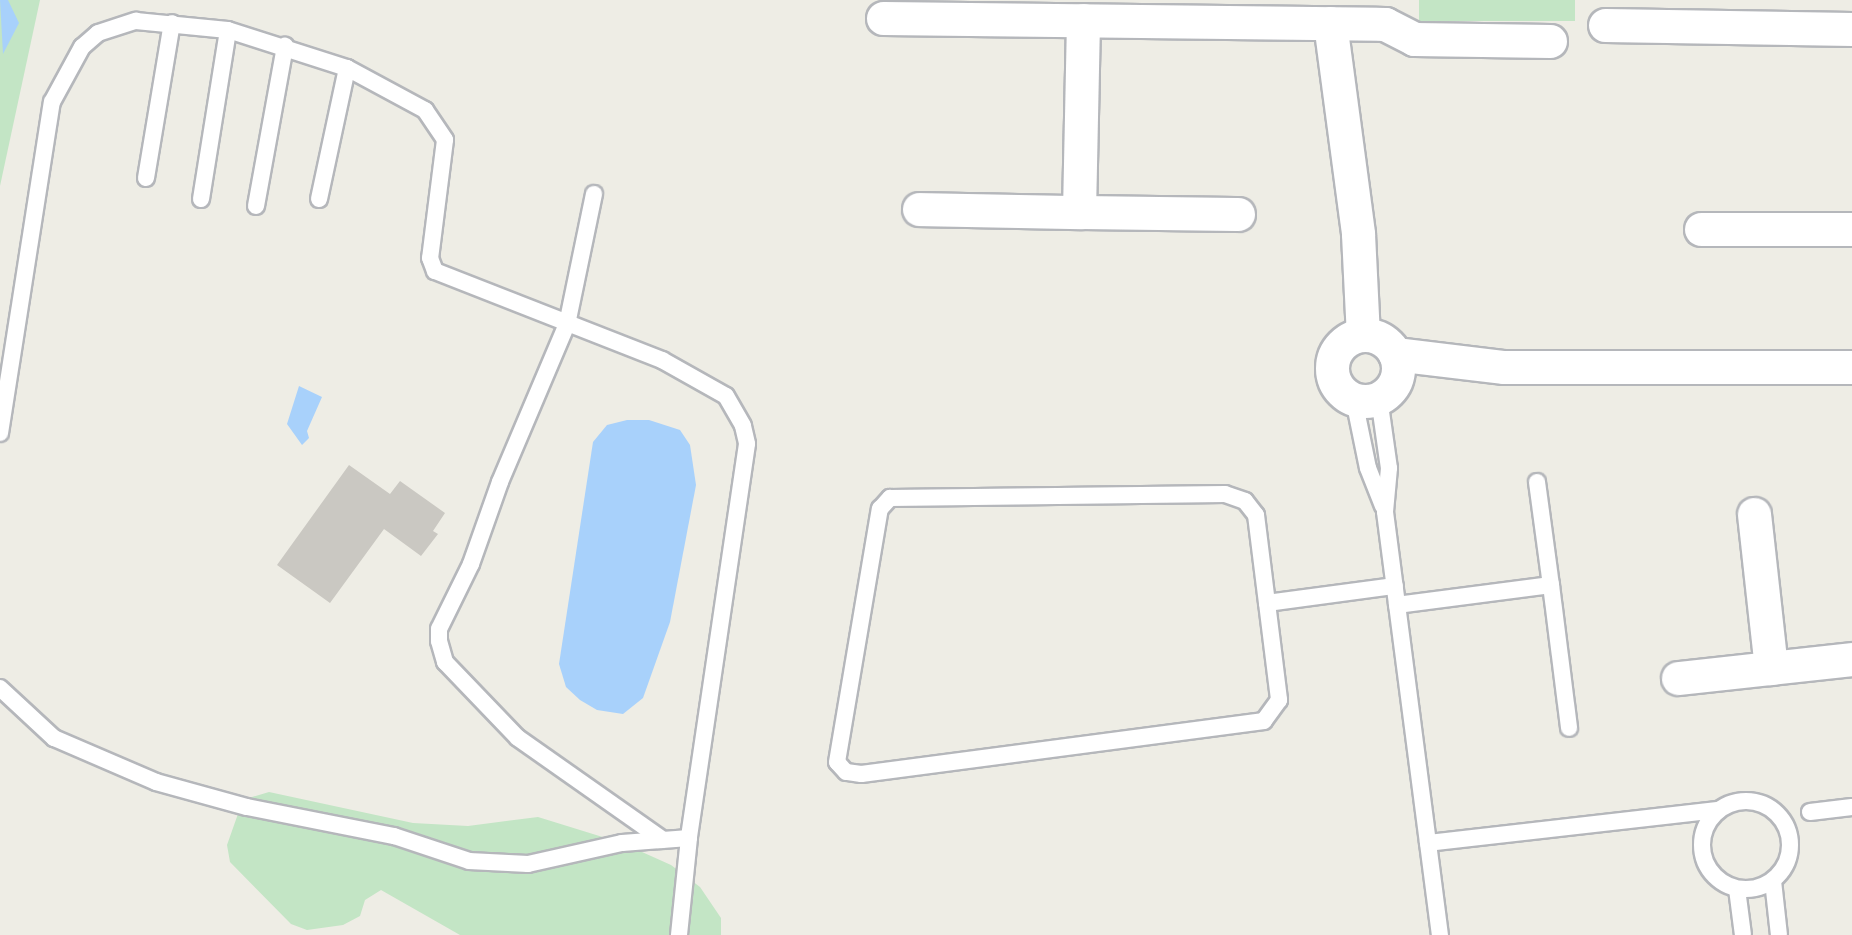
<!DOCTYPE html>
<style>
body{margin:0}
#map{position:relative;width:1852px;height:935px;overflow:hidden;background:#eeede5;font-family:"Noto Sans",sans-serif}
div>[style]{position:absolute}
.green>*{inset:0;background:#c3e5c5;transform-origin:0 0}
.water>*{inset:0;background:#a8d1fb}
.building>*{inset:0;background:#cac8c2}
.roads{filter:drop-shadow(2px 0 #b5b7bb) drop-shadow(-2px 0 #b5b7bb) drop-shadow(0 2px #b5b7bb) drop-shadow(0 -2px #b5b7bb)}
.lane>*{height:16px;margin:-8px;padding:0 8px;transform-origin:8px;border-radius:8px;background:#fff}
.lane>.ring{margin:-8px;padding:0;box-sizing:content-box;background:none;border:16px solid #fff;border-radius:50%}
.street>*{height:33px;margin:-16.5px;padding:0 16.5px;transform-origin:16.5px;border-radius:16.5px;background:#fff}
.street>.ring{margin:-16.5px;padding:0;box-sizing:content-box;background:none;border:33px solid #fff;border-radius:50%}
span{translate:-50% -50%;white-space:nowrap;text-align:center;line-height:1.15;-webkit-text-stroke:7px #fff;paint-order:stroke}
</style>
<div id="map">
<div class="green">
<div style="clip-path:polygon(0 0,40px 0,0 186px)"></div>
<div style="left:1419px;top:0;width:156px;height:21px"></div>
<div style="clip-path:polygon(269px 792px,413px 823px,468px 826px,538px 817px,622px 843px,671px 865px,700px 887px,721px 918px,721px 935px,460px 935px,381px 890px,365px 900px,360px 916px,343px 925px,307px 930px,291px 924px,230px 862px,227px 845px,239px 811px,252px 797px)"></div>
</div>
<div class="water">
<div style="clip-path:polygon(0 0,8px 0,19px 23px,3px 54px)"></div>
<div style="clip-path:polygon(299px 386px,322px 397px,307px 431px,309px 438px,302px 445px,287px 424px)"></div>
<div style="clip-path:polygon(627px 420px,649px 420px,680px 430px,690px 445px,696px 485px,670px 622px,643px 698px,623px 714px,597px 710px,580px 700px,566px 687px,559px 664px,593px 442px,607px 425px)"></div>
</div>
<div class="building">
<div style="clip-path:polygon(349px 465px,390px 494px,400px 481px,445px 513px,433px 531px,438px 534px,421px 556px,384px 529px,330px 603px,277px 565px)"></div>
</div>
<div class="roads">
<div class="lane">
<div style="left:146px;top:178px;width:157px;rotate:-80.5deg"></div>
<div style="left:594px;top:194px;width:133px;rotate:101.7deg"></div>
<div style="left:567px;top:324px;width:172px;rotate:113deg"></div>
<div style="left:500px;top:482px;width:87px;rotate:109.5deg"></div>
<div style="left:471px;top:564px;width:72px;rotate:116.2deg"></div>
<div style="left:439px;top:629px;width:12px;rotate:90deg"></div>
<div style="left:439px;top:641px;width:22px;rotate:74deg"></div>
<div style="left:445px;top:662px;width:105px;rotate:46.2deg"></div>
<div style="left:518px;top:738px;width:177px;rotate:35.1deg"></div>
<div style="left:201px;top:199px;width:171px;rotate:-80.9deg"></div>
<div style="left:319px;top:199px;width:134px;rotate:-77.9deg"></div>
<div style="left:256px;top:206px;width:163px;rotate:-79.7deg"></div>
<div style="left:1379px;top:398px;width:71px;rotate:81.9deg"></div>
<div style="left:1389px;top:468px;width:44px;rotate:95.2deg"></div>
<div style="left:1385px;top:512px;width:427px;rotate:82.6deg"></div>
<div style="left:1354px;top:400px;width:69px;rotate:78.4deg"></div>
<div style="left:1368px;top:468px;width:41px;rotate:68.5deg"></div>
<div style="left:0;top:433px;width:335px;rotate:-81.1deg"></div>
<div style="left:52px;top:102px;width:63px;rotate:-61.4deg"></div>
<div style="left:82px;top:47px;width:21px;rotate:-41deg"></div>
<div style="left:98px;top:33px;width:40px;rotate:-18deg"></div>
<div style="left:136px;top:21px;width:92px;rotate:5.6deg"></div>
<div style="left:228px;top:30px;width:125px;rotate:17.7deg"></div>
<div style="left:347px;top:68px;width:89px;rotate:28.3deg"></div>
<div style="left:425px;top:110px;width:36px;rotate:56deg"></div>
<div style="left:445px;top:140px;width:119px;rotate:97.2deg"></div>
<div style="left:430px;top:258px;width:14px;rotate:69deg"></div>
<div style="left:435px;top:271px;width:244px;rotate:21.4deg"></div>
<div style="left:662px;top:360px;width:73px;rotate:29.4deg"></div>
<div style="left:726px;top:396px;width:34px;rotate:60deg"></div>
<div style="left:743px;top:426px;width:18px;rotate:77deg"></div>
<div style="left:747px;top:444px;width:398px;rotate:98.4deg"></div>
<div style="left:689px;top:838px;width:98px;rotate:95.9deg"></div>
<div style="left:1537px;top:482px;width:104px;rotate:82.3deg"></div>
<div style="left:1267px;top:603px;width:98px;rotate:82.9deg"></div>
<div style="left:1279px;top:700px;width:26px;rotate:126deg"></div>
<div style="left:1264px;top:721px;width:406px;rotate:172.5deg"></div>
<div style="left:861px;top:774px;width:15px;rotate:-172deg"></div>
<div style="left:846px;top:772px;width:13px;rotate:-132deg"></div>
<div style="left:837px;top:762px;width:257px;rotate:-80.4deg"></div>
<div style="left:880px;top:509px;width:15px;rotate:-48deg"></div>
<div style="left:890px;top:498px;width:335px;rotate:-0.7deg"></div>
<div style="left:1225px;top:494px;width:21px;rotate:19deg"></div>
<div style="left:1245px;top:501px;width:18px;rotate:52deg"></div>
<div style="left:1256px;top:515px;width:89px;rotate:82.9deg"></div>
<div style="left:1267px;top:603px;width:129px;rotate:-7.6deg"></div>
<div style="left:1397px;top:605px;width:155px;rotate:-7.4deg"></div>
<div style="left:1551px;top:585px;width:144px;rotate:82.8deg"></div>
<div style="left:0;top:688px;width:74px;rotate:42.8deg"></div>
<div style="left:54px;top:738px;width:111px;rotate:23.3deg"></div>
<div style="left:156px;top:782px;width:94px;rotate:15.4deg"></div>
<div style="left:247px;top:807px;width:150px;rotate:11.2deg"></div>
<div style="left:394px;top:836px;width:79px;rotate:18.4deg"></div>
<div style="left:469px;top:861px;width:59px;rotate:2.9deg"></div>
<div style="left:528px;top:864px;width:96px;rotate:-12.6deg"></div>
<div style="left:622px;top:843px;width:67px;rotate:-4.3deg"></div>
<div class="ring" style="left:1702px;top:801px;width:72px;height:72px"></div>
<div style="left:1810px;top:812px;width:42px;rotate:-6.8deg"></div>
<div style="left:1428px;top:843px;width:292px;rotate:-6.5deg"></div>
<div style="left:1773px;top:881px;width:54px;rotate:83.7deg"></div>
<div style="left:1737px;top:889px;width:46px;rotate:82.6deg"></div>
</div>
<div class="street">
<div style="left:883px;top:18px;width:502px;rotate:0.68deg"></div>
<div style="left:1385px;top:24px;width:33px;rotate:27deg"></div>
<div style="left:1414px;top:39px;width:136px;rotate:0.8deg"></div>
<div style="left:1330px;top:23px;width:213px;rotate:82.4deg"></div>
<div style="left:1358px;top:234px;width:101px;rotate:87.2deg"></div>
<div style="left:1605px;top:25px;width:247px;rotate:0.9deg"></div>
<div style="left:919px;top:209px;width:160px;rotate:1.1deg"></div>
<div style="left:1079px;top:212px;width:192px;rotate:-88.8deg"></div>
<div style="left:1079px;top:212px;width:159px;rotate:0.7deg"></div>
<div style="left:1701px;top:229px;width:151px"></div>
<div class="ring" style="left:1332px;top:335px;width:33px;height:33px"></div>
<div style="left:1395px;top:354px;width:110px;rotate:6.8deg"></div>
<div style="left:1504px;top:367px;width:348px"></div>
<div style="left:1754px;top:514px;width:155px;rotate:83.7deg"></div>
<div style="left:1678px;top:678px;width:175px;rotate:-6.2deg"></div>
</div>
</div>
</div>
